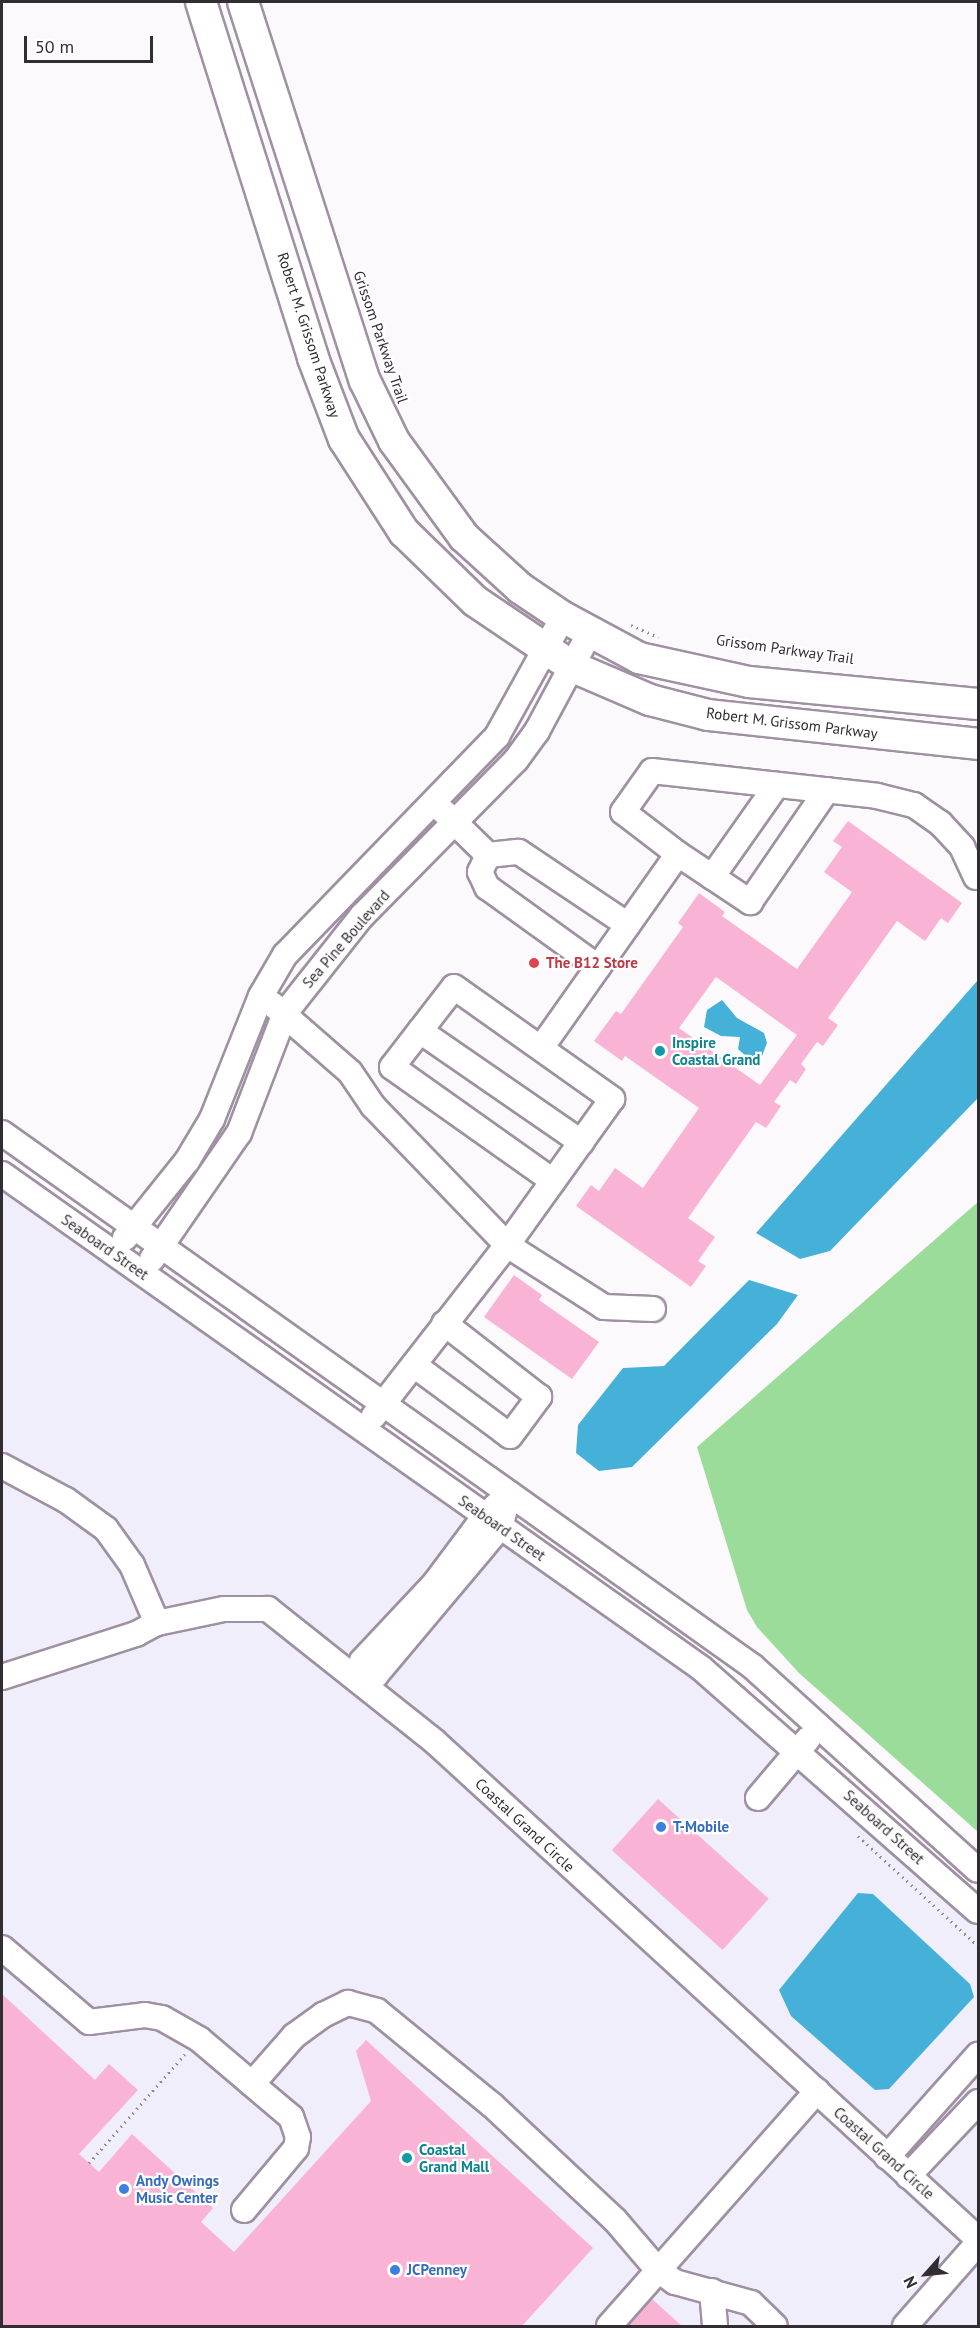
<!DOCTYPE html>
<style>
body{margin:0}
#map{position:relative;width:980px;height:2328px;overflow:hidden;background:#fcf9fd;font-family:"PT Sans",sans-serif}
div>[style]{position:absolute}
.commercial>*{inset:0;background:#f1eefb}
.forest>*{inset:0;background:#9bdc9a}
.water>*{inset:0;background:#45b1d9}
.building>*{inset:0;background:#f9b4d5;transform-origin:0 0}
.path>*{height:3px;margin-top:-1.5px;transform-origin:0;background:repeating-linear-gradient(90deg,#8e8a8f 0 1.5px,transparent 0 6px)}
.roads{filter:drop-shadow(2px 0 #9f90a2) drop-shadow(-2px 0 #9f90a2) drop-shadow(0 2px #9f90a2) drop-shadow(0 -2px #9f90a2)}
.minor>*{height:24px;margin:-12px;padding:0 12px;transform-origin:12px;border-radius:12px;background:#fff}
.major>*{height:30px;margin:-15px;padding:0 15px;transform-origin:15px;border-radius:15px;background:#fff}
.dots>*{width:16px;height:16px;translate:-50% -50%;box-sizing:border-box;border:3px solid #fff;border-radius:50%}
span{translate:-50% -50%;white-space:nowrap;text-align:center;line-height:1.15;-webkit-text-stroke:4.5px #fff;paint-order:stroke}
.street-label{font-size:15px;color:#322c33}
.health-label{font-size:15px;color:#be3a42;font-weight:700}
.left{translate:0 -50%;text-align:left}
.culture-label{font-size:15px;color:#0d838f;font-weight:700}
.shop-label{font-size:15px;color:#366cbe;font-weight:700}
.frame{position:absolute;inset:0;border:3px solid #322c33;pointer-events:none}
.north{position:absolute;left:896px;top:2244px;width:60px;height:60px;-webkit-text-stroke:4px #fff;paint-order:stroke;rotate:243deg;font-size:16px;font-weight:700;line-height:24px;text-align:center;color:#322c33}
.north::after{content:'';display:block;margin:auto;width:21px;height:27px;background:#322c33;clip-path:polygon(50% 0,100% 100%,50% 72%,0 100%)}
.scale{position:absolute;left:24px;top:36px;width:129px;height:27px;box-sizing:border-box;border:3px solid #322c33;border-top:0;padding-left:8px;font-size:18px;line-height:21px;white-space:nowrap;color:#322c33;-webkit-text-stroke:4px #fff;paint-order:stroke}
</style>
<div id="map">
<div class="commercial">
<div style="clip-path:polygon(2px 1174px,701px 1668px,978px 1911px,978px 2326px,2px 2326px)"></div>
</div>
<div class="forest">
<div style="clip-path:polygon(978px 1202px,978px 1832px,799px 1673px,757px 1627px,747px 1610px,697px 1447px)"></div>
</div>
<div class="water">
<div style="clip-path:polygon(978px 980px,978px 1098px,830px 1251px,800px 1259px,756px 1233px)"></div>
<div style="clip-path:polygon(722px 1000px,737px 1018px,764px 1033px,767px 1043px,762px 1056px,747px 1057px,738px 1049px,740px 1037px,721px 1036px,704px 1027px,707px 1010px)"></div>
<div style="clip-path:polygon(749px 1280px,798px 1295px,777px 1324px,632px 1467px,599px 1471px,576px 1453px,578px 1425px,623px 1368px,664px 1366px)"></div>
<div style="clip-path:polygon(858px 1893px,873px 1894px,970px 1984px,974px 1997px,889px 2089px,875px 2090px,791px 2016px,779px 1990px)"></div>
</div>
<div class="building">
<div style="clip-path:polygon(evenodd,848px 821px,962px 903px,948px 923px,941px 918px,925px 941px,897px 921px,828px 1018px,838px 1025px,823px 1046px,817px 1042px,801px 1064px,806px 1069px,796px 1084px,790px 1080px,774px 1102px,781px 1106px,766px 1128px,756px 1122px,688px 1218px,715px 1237px,698px 1261px,706px 1266px,691px 1287px,576px 1206px,591px 1185px,599px 1191px,615px 1168px,643px 1188px,699px 1108px,625px 1056px,622px 1061px,594px 1041px,616px 1011px,621px 1014px,683px 927px,678px 923px,699px 893px,725px 912px,722px 916px,797px 969px,852px 892px,824px 872px,842px 847px,833px 841px,848px 821px,716px 977px,797px 1035px,760px 1085px,679px 1028px,716px 977px)"></div>
<div style="clip-path:polygon(514px 1275px,542px 1295px,539px 1300px,599px 1342px,572px 1379px,484px 1317px)"></div>
<div style="left:658px;top:1799px;width:149px;height:69px;rotate:42deg"></div>
<div style="clip-path:polygon(2px 1994px,95px 2080px,109px 2064px,138px 2090px,79px 2154px,99px 2172px,132px 2134px,213px 2208px,201px 2222px,234px 2252px,371px 2101px,356px 2051px,366px 2040px,593px 2248px,522px 2326px,2px 2326px)"></div>
<div style="clip-path:polygon(652px 2299px,682px 2326px,628px 2326px)"></div>
</div>
<div class="path">
<div style="left:631px;top:625px;width:30px;rotate:24deg"></div>
<div style="left:858px;top:1836px;width:163px;rotate:42.5deg"></div>
<div style="left:89px;top:2163px;width:145px;rotate:-48.6deg"></div>
</div>
<div class="roads">
<div class="minor">
<div style="left:444px;top:812px;width:62px;rotate:44.3deg"></div>
<div style="left:678px;top:854px;width:87px;rotate:33.7deg"></div>
<div style="left:750px;top:902px;width:136px;rotate:-55.5deg"></div>
<div style="left:488px;top:855px;width:19px;rotate:115deg"></div>
<div style="left:480px;top:872px;width:17px;rotate:65deg"></div>
<div style="left:487px;top:887px;width:137px;rotate:35.8deg"></div>
<div style="left:488px;top:855px;width:31px;rotate:-6deg"></div>
<div style="left:519px;top:852px;width:131px;rotate:33.8deg"></div>
<div style="left:712px;top:877px;width:113px;rotate:-54.8deg"></div>
<div style="left:272px;top:1004px;width:103px;rotate:41.1deg"></div>
<div style="left:350px;top:1072px;width:41px;rotate:55.9deg"></div>
<div style="left:373px;top:1106px;width:193px;rotate:46deg"></div>
<div style="left:507px;top:1245px;width:217px;rotate:127.9deg"></div>
<div style="left:420px;top:1031px;width:196px;rotate:34.6deg"></div>
<div style="left:541px;top:1048px;width:237px;rotate:-54.8deg"></div>
<div style="left:678px;top:854px;width:69px;rotate:-142.6deg"></div>
<div style="left:623px;top:812px;width:50px;rotate:-54.7deg"></div>
<div style="left:652px;top:771px;width:226px;rotate:6.3deg"></div>
<div style="left:877px;top:796px;width:38px;rotate:14deg"></div>
<div style="left:914px;top:805px;width:32px;rotate:35deg"></div>
<div style="left:940px;top:823px;width:33px;rotate:47deg"></div>
<div style="left:962px;top:847px;width:33px;rotate:65deg"></div>
<div style="left:2px;top:1133px;width:920px;rotate:35.4deg"></div>
<div style="left:752px;top:1666px;width:304px;rotate:42.1deg"></div>
<div style="left:2px;top:1174px;width:856px;rotate:35.25deg"></div>
<div style="left:701px;top:1668px;width:368px;rotate:41.3deg"></div>
<div style="left:553px;top:1181px;width:197px;rotate:-144.7deg"></div>
<div style="left:392px;top:1067px;width:101px;rotate:-52.2deg"></div>
<div style="left:454px;top:987px;width:194px;rotate:35.3deg"></div>
<div style="left:612px;top:1099px;width:180px;rotate:125.7deg"></div>
<div style="left:507px;top:1245px;width:115px;rotate:32.6deg"></div>
<div style="left:604px;top:1307px;width:49px;rotate:2.3deg"></div>
<div style="left:125px;top:1238px;width:99px;rotate:-51.2deg"></div>
<div style="left:187px;top:1161px;width:49px;rotate:-59.2deg"></div>
<div style="left:212px;top:1119px;width:132px;rotate:-68.3deg"></div>
<div style="left:261px;top:996px;width:48px;rotate:-59.7deg"></div>
<div style="left:285px;top:955px;width:305px;rotate:-45.9deg"></div>
<div style="left:497px;top:736px;width:136px;rotate:-61deg"></div>
<div style="left:152px;top:1259px;width:153px;rotate:-55.4deg"></div>
<div style="left:239px;top:1133px;width:129px;rotate:-69deg"></div>
<div style="left:285px;top:1013px;width:124px;rotate:-51.6deg"></div>
<div style="left:362px;top:916px;width:219px;rotate:-45.4deg"></div>
<div style="left:516px;top:760px;width:36px;rotate:-54deg"></div>
<div style="left:537px;top:731px;width:112px;rotate:-61.8deg"></div>
<div style="left:414px;top:1365px;width:119px;rotate:36.5deg"></div>
<div style="left:510px;top:1436px;width:49px;rotate:-53.4deg"></div>
<div style="left:539px;top:1397px;width:120px;rotate:-142.1deg"></div>
<div style="left:2px;top:1466px;width:72px;rotate:28deg"></div>
<div style="left:66px;top:1500px;width:49px;rotate:35.9deg"></div>
<div style="left:106px;top:1529px;width:44px;rotate:54.2deg"></div>
<div style="left:132px;top:1565px;width:63px;rotate:66.7deg"></div>
<div style="left:509px;top:1494px;width:34px;rotate:105deg"></div>
<div style="left:500px;top:1527px;width:193px;rotate:130deg"></div>
<div style="left:376px;top:1675px;width:17px;rotate:170deg"></div>
<div style="left:359px;top:1678px;width:17px;rotate:-80deg"></div>
<div style="left:362px;top:1661px;width:107px;rotate:-46.9deg"></div>
<div style="left:435px;top:1583px;width:84px;rotate:-53.3deg"></div>
<div style="left:485px;top:1516px;width:33px;rotate:-43deg"></div>
<div style="left:2px;top:1677px;width:141px;rotate:-17.8deg"></div>
<div style="left:136px;top:1634px;width:24px;rotate:-28deg"></div>
<div style="left:157px;top:1623px;width:68px;rotate:-11.8deg"></div>
<div style="left:224px;top:1609px;width:44px"></div>
<div style="left:268px;top:1609px;width:212px;rotate:38.5deg"></div>
<div style="left:434px;top:1741px;width:738px;rotate:42.47deg"></div>
<div style="left:758px;top:1798px;width:77px;rotate:-49.7deg"></div>
<div style="left:2px;top:1948px;width:114px;rotate:40.4deg"></div>
<div style="left:89px;top:2022px;width:56px;rotate:-7.1deg"></div>
<div style="left:145px;top:2015px;width:17px;rotate:10deg"></div>
<div style="left:162px;top:2018px;width:43px;rotate:29.6deg"></div>
<div style="left:199px;top:2039px;width:70px;rotate:40.3deg"></div>
<div style="left:252px;top:2084px;width:64px;rotate:-48.8deg"></div>
<div style="left:294px;top:2036px;width:36px;rotate:-36deg"></div>
<div style="left:323px;top:2015px;width:28px;rotate:-26deg"></div>
<div style="left:348px;top:2003px;width:30px;rotate:15deg"></div>
<div style="left:377px;top:2011px;width:149px;rotate:39.3deg"></div>
<div style="left:492px;top:2105px;width:168px;rotate:43.1deg"></div>
<div style="left:615px;top:2220px;width:65px;rotate:49.4deg"></div>
<div style="left:657px;top:2269px;width:22px;rotate:36deg"></div>
<div style="left:675px;top:2282px;width:79px;rotate:15.4deg"></div>
<div style="left:751px;top:2303px;width:33px;rotate:44deg"></div>
<div style="left:887px;top:2157px;width:137px;rotate:-48.3deg"></div>
<div style="left:908px;top:2176px;width:102px;rotate:-46.6deg"></div>
<div style="left:244px;top:2210px;width:81px;rotate:-50deg"></div>
<div style="left:296px;top:2148px;width:11px;rotate:-80deg"></div>
<div style="left:298px;top:2137px;width:21px;rotate:-109deg"></div>
<div style="left:291px;top:2117px;width:51px;rotate:-139.8deg"></div>
<div style="left:712px;top:2291px;width:35px;rotate:85deg"></div>
<div style="left:609px;top:2326px;width:314px;rotate:-48.5deg"></div>
<div style="left:905px;top:2326px;width:111px;rotate:-48.7deg"></div>
</div>
<div class="major">
<div style="left:201px;top:2px;width:373px;rotate:72.5deg"></div>
<div style="left:313px;top:358px;width:87px;rotate:69.1deg"></div>
<div style="left:344px;top:439px;width:111px;rotate:57.2deg"></div>
<div style="left:404px;top:532px;width:99px;rotate:44.2deg"></div>
<div style="left:475px;top:601px;width:118px;rotate:34deg"></div>
<div style="left:573px;top:667px;width:84px;rotate:23.2deg"></div>
<div style="left:650px;top:700px;width:60px;rotate:14.5deg"></div>
<div style="left:708px;top:715px;width:272px;rotate:6.1deg"></div>
<div style="left:243px;top:2px;width:398px;rotate:72.2deg"></div>
<div style="left:365px;top:381px;width:67px;rotate:64.2deg"></div>
<div style="left:394px;top:441px;width:119px;rotate:53.9deg"></div>
<div style="left:464px;top:537px;width:76px;rotate:42.3deg"></div>
<div style="left:520px;top:588px;width:52px;rotate:34deg"></div>
<div style="left:563px;top:617px;width:86px;rotate:28.3deg"></div>
<div style="left:639px;top:658px;width:113px;rotate:12.3deg"></div>
<div style="left:749px;top:682px;width:230px;rotate:5.5deg"></div>
</div>
</div>
<div class="dots">
<div style="left:534px;top:963px;background:#e0444e"></div>
<div style="left:660px;top:1051px;background:#0f9aa8"></div>
<div style="left:661px;top:1827px;background:#3f7fe0"></div>
<div style="left:407px;top:2158px;background:#0f9aa8"></div>
<div style="left:124px;top:2189px;background:#3f7fe0"></div>
<div style="left:395px;top:2270px;background:#3f7fe0"></div>
</div>
<div class="street-label">
<span style="left:309px;top:335px;rotate:72deg">Robert M. Grissom Parkway</span>
<span style="left:381px;top:337px;rotate:71deg">Grissom Parkway Trail</span>
<span style="left:785px;top:649px;rotate:8deg">Grissom Parkway Trail</span>
<span style="left:792px;top:723px;rotate:7deg">Robert M. Grissom Parkway</span>
<span style="left:346px;top:939px;rotate:-49deg">Sea Pine Boulevard</span>
<span style="left:105px;top:1247px;rotate:35deg">Seaboard Street</span>
<span style="left:502px;top:1528px;rotate:35deg">Seaboard Street</span>
<span style="left:525px;top:1825px;rotate:43deg">Coastal Grand Circle</span>
<span style="left:884px;top:1827px;rotate:42deg">Seaboard Street</span>
<span style="left:884px;top:2153px;rotate:42deg">Coastal Grand Circle</span>
</div>
<div class="health-label">
<span class="left" style="left:546px;top:963px">The B12 Store</span>
</div>
<div class="culture-label">
<span class="left" style="left:672px;top:1051px">Inspire<br>Coastal Grand</span>
<span class="left" style="left:419px;top:2158px">Coastal<br>Grand Mall</span>
</div>
<div class="shop-label">
<span class="left" style="left:673px;top:1827px">T-Mobile</span>
<span class="left" style="left:136px;top:2189px">Andy Owings<br>Music Center</span>
<span class="left" style="left:407px;top:2270px">JCPenney</span>
</div>
<div class="frame"></div>
<div class="north">N</div>
<div class="scale">50 m</div>
</div>
